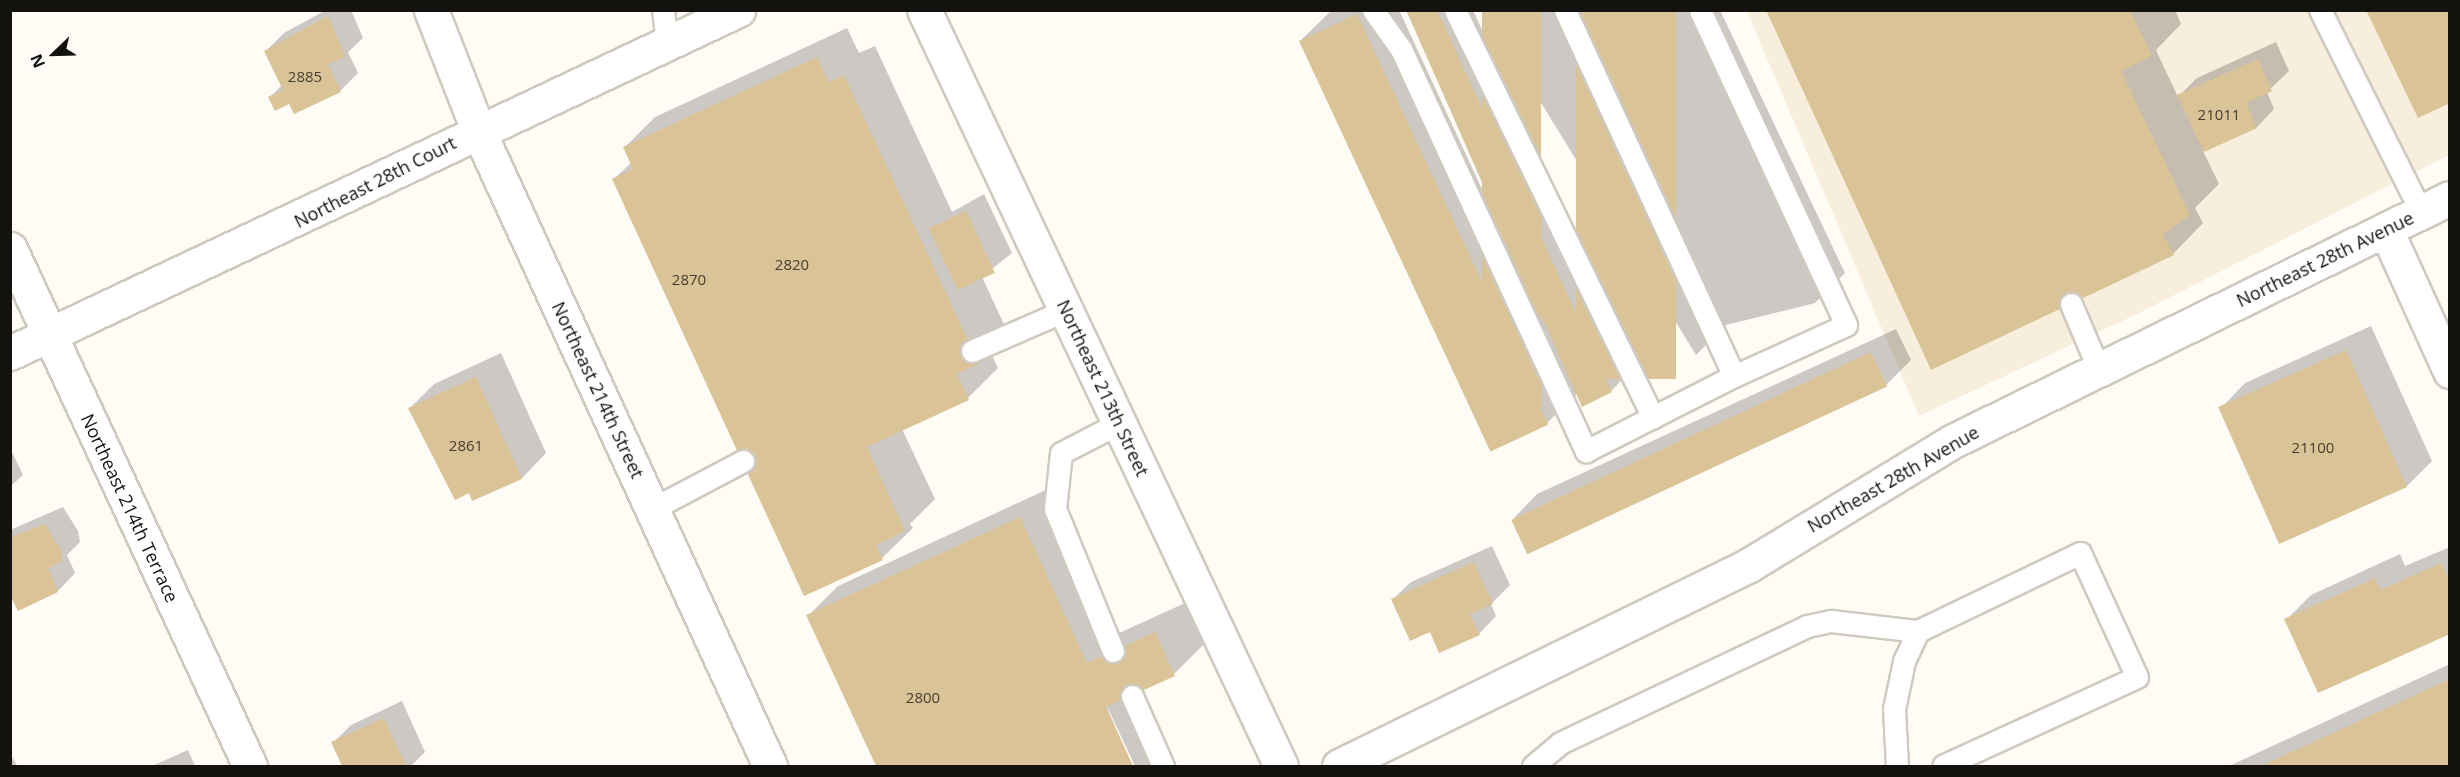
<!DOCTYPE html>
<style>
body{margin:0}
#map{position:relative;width:2460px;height:777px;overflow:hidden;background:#fffbf5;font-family:"Open Sans",sans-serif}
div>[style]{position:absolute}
.built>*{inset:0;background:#f7eedc}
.shadow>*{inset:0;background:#0003}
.building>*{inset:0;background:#dac396;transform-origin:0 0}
.roads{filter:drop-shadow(2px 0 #cfcac0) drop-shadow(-2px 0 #cfcac0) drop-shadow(0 2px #cfcac0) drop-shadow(0 -2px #cfcac0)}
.service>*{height:21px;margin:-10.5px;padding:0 10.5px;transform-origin:10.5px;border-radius:10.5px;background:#fff}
.minor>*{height:33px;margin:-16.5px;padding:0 16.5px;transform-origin:16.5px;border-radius:16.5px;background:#fff}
span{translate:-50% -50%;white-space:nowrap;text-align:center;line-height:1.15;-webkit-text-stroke:4.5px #fff;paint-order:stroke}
.number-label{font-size:15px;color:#453e30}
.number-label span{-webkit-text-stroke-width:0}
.street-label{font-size:18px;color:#13120e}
.frame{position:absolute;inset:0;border:12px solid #13120e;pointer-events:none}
.north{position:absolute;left:24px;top:24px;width:60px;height:60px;-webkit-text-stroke:4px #fff;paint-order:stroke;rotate:247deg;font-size:16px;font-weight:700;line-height:24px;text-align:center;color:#13120e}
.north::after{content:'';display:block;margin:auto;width:21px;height:27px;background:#13120e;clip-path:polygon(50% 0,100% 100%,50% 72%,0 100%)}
</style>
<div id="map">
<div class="built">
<div style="clip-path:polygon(1747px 11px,2449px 11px,2449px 155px,2137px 314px,1919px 416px)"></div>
</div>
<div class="shadow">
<div style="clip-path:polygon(326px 10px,351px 10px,363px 38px,348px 52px,358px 73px,340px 91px,290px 102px,270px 97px,282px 85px,266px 51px,284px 33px)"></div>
<div style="clip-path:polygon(1399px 10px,1526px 284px,1407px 10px,1473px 10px,1636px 366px,1611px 391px,1578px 393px,1547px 423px,1300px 41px,1332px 10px)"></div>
<div style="clip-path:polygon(1484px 10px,1720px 10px,1845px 273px,1815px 303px,1726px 325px,1696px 355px)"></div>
<div style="clip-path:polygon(1768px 10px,2175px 10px,2181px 24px,2156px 50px,2178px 97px,2197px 78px,2276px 42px,2289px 71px,2267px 92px,2274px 109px,2257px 127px,2203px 151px,2219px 184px,2195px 208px,2203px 223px,2173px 254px)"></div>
<div style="clip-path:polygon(847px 28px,859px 53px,875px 46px,952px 212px,984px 194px,1012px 253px,982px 277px,1008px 333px,990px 351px,998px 368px,968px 398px,902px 429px,935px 499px,910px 524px,913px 528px,882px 558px,805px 594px,614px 179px,632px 162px,625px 147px,655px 117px)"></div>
<div style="clip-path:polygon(2371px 326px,2432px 461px,2407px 486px,2221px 408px,2245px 383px)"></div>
<div style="clip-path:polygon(1896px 329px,1911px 360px,1886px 385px,1513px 519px,1537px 494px)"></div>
<div style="clip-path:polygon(501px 353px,546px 453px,522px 478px,473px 499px,409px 409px,434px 384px)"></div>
<div style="clip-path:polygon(10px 448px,23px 475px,10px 487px)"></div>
<div style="clip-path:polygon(1050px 488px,1117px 634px,1185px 603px,1204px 644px,1174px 674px,1141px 689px,1177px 766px,1135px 766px,1104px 700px,1131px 766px,878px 766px,808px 616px,838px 586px)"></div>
<div style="clip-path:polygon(63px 507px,78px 531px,80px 542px,67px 555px,75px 573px,58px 591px,19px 609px,10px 591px,10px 530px)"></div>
<div style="clip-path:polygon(1492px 546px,1510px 585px,1491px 604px,1496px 616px,1479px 634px,1431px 631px,1393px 599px,1411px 582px)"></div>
<div style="clip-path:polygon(2450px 547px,2450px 632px,2286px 620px,2311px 595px,2400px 554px,2405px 566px)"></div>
<div style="clip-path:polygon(2450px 664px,2450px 766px,2229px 766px)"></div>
<div style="clip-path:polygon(402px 701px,425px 752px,411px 766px,344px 766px,333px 743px,351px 725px)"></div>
<div style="clip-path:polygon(188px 750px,195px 766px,152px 766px)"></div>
<div style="clip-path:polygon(10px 753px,17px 766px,10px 766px)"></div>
</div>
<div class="building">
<div style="clip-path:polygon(1406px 10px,1437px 10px,1612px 392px,1582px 407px)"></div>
<div style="left:1482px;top:10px;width:59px;height:404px"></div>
<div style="left:1576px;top:10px;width:100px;height:369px"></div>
<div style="clip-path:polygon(1766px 10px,2130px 10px,2152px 56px,2121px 71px,2190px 215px,2163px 234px,2174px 255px,1931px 370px)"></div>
<div style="clip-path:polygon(2366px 10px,2450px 10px,2450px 103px,2418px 118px)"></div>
<div style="left:1357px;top:14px;width:453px;height:64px;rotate:65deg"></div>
<div style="clip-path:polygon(328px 16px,346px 57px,328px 64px,341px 92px,294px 114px,289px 104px,275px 111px,268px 97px,283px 90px,264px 51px)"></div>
<div style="clip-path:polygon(817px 57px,829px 82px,844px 75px,979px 364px,957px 374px,969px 400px,867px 447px,905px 531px,876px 545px,883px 560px,804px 596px,612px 179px,633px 169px,623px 147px)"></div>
<div style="clip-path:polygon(2258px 59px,2272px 91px,2246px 103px,2257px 128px,2204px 152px,2177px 95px)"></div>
<div style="left:966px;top:211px;width:68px;height:41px;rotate:65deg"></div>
<div style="left:2346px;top:350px;width:150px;height:140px;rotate:66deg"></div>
<div style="left:1871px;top:352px;width:38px;height:397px;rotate:65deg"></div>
<div style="clip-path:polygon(476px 377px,522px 479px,472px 501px,469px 493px,455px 500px,408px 408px)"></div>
<div style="clip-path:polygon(1020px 517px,1087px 663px,1155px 632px,1175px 676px,1106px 707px,1133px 766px,876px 766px,806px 615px)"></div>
<div style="clip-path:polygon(45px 524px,61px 550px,62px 561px,48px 568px,58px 592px,18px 611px,10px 595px,10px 537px)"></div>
<div style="clip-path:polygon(1474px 562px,1493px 604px,1470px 614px,1480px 635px,1439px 653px,1430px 632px,1410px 641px,1391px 599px)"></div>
<div style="clip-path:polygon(2441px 563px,2450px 582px,2450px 634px,2318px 693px,2284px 619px,2375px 578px,2380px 590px)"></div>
<div style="clip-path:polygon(2450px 679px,2450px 766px,2261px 766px)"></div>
<div style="clip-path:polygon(384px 718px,406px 766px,342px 766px,331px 742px)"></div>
</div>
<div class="roads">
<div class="service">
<div style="left:663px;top:10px;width:32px;rotate:83deg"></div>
<div style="left:1373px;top:10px;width:48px;rotate:54.3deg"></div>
<div style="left:1401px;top:49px;width:443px;rotate:65.3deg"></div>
<div style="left:1586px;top:451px;width:166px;rotate:-26.9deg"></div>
<div style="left:1734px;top:376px;width:403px;rotate:-114.8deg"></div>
<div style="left:1455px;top:10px;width:453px;rotate:64.1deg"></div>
<div style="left:1700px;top:10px;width:347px;rotate:65.1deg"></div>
<div style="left:1846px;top:325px;width:123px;rotate:155.5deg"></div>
<div style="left:2320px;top:10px;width:226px;rotate:63.4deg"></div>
<div style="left:2071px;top:304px;width:72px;rotate:67deg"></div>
<div style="left:972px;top:351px;width:103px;rotate:-23.6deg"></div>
<div style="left:652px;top:509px;width:103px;rotate:-27.8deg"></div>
<div style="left:1113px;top:651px;width:153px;rotate:-112.2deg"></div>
<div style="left:1055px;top:509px;width:56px;rotate:-83.9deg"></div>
<div style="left:1061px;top:453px;width:65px;rotate:-27.3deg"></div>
<div style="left:1132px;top:696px;width:77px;rotate:66.1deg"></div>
<div style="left:1533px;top:766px;width:35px;rotate:-40deg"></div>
<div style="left:1560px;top:743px;width:273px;rotate:-25.3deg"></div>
<div style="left:1807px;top:626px;width:25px;rotate:-12deg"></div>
<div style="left:1831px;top:621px;width:88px;rotate:6.6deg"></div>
<div style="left:1897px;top:766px;width:57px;rotate:-93deg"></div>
<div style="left:1894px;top:709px;width:49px;rotate:-78.2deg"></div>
<div style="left:1904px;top:661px;width:33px;rotate:-65deg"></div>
<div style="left:1918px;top:631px;width:180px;rotate:-25.7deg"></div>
<div style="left:2080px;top:553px;width:136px;rotate:65.3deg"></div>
<div style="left:2137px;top:677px;width:213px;rotate:155.4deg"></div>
</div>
<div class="minor">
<div style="left:431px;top:10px;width:129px;rotate:68.6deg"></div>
<div style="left:478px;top:130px;width:700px;rotate:65.34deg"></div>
<div style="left:924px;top:10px;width:836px;rotate:64.72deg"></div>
<div style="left:2386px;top:230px;width:155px;rotate:65.6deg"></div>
<div style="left:10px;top:249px;width:570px;rotate:65.1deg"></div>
<div style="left:10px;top:353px;width:805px;rotate:-25.23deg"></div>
<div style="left:1339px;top:766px;width:457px;rotate:-26.1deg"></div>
<div style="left:1749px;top:565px;width:239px;rotate:-31.3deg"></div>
<div style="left:1953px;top:441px;width:553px;rotate:-26.06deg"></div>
</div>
</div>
<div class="number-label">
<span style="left:305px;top:77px">2885</span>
<span style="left:2219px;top:115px">21011</span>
<span style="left:792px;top:265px">2820</span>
<span style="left:689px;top:280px">2870</span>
<span style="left:466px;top:446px">2861</span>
<span style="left:2313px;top:448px">21100</span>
<span style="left:923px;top:698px">2800</span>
</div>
<div class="street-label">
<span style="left:375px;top:182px;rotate:-27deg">Northeast 28th Court</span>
<span style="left:2325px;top:259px;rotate:-26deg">Northeast 28th Avenue</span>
<span style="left:1103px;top:388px;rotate:65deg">Northeast 213th Street</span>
<span style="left:598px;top:390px;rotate:65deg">Northeast 214th Street</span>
<span style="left:1893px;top:479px;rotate:-30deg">Northeast 28th Avenue</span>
<span style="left:130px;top:508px;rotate:65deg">Northeast 214th Terrace</span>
</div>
<div class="frame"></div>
<div class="north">N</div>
</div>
